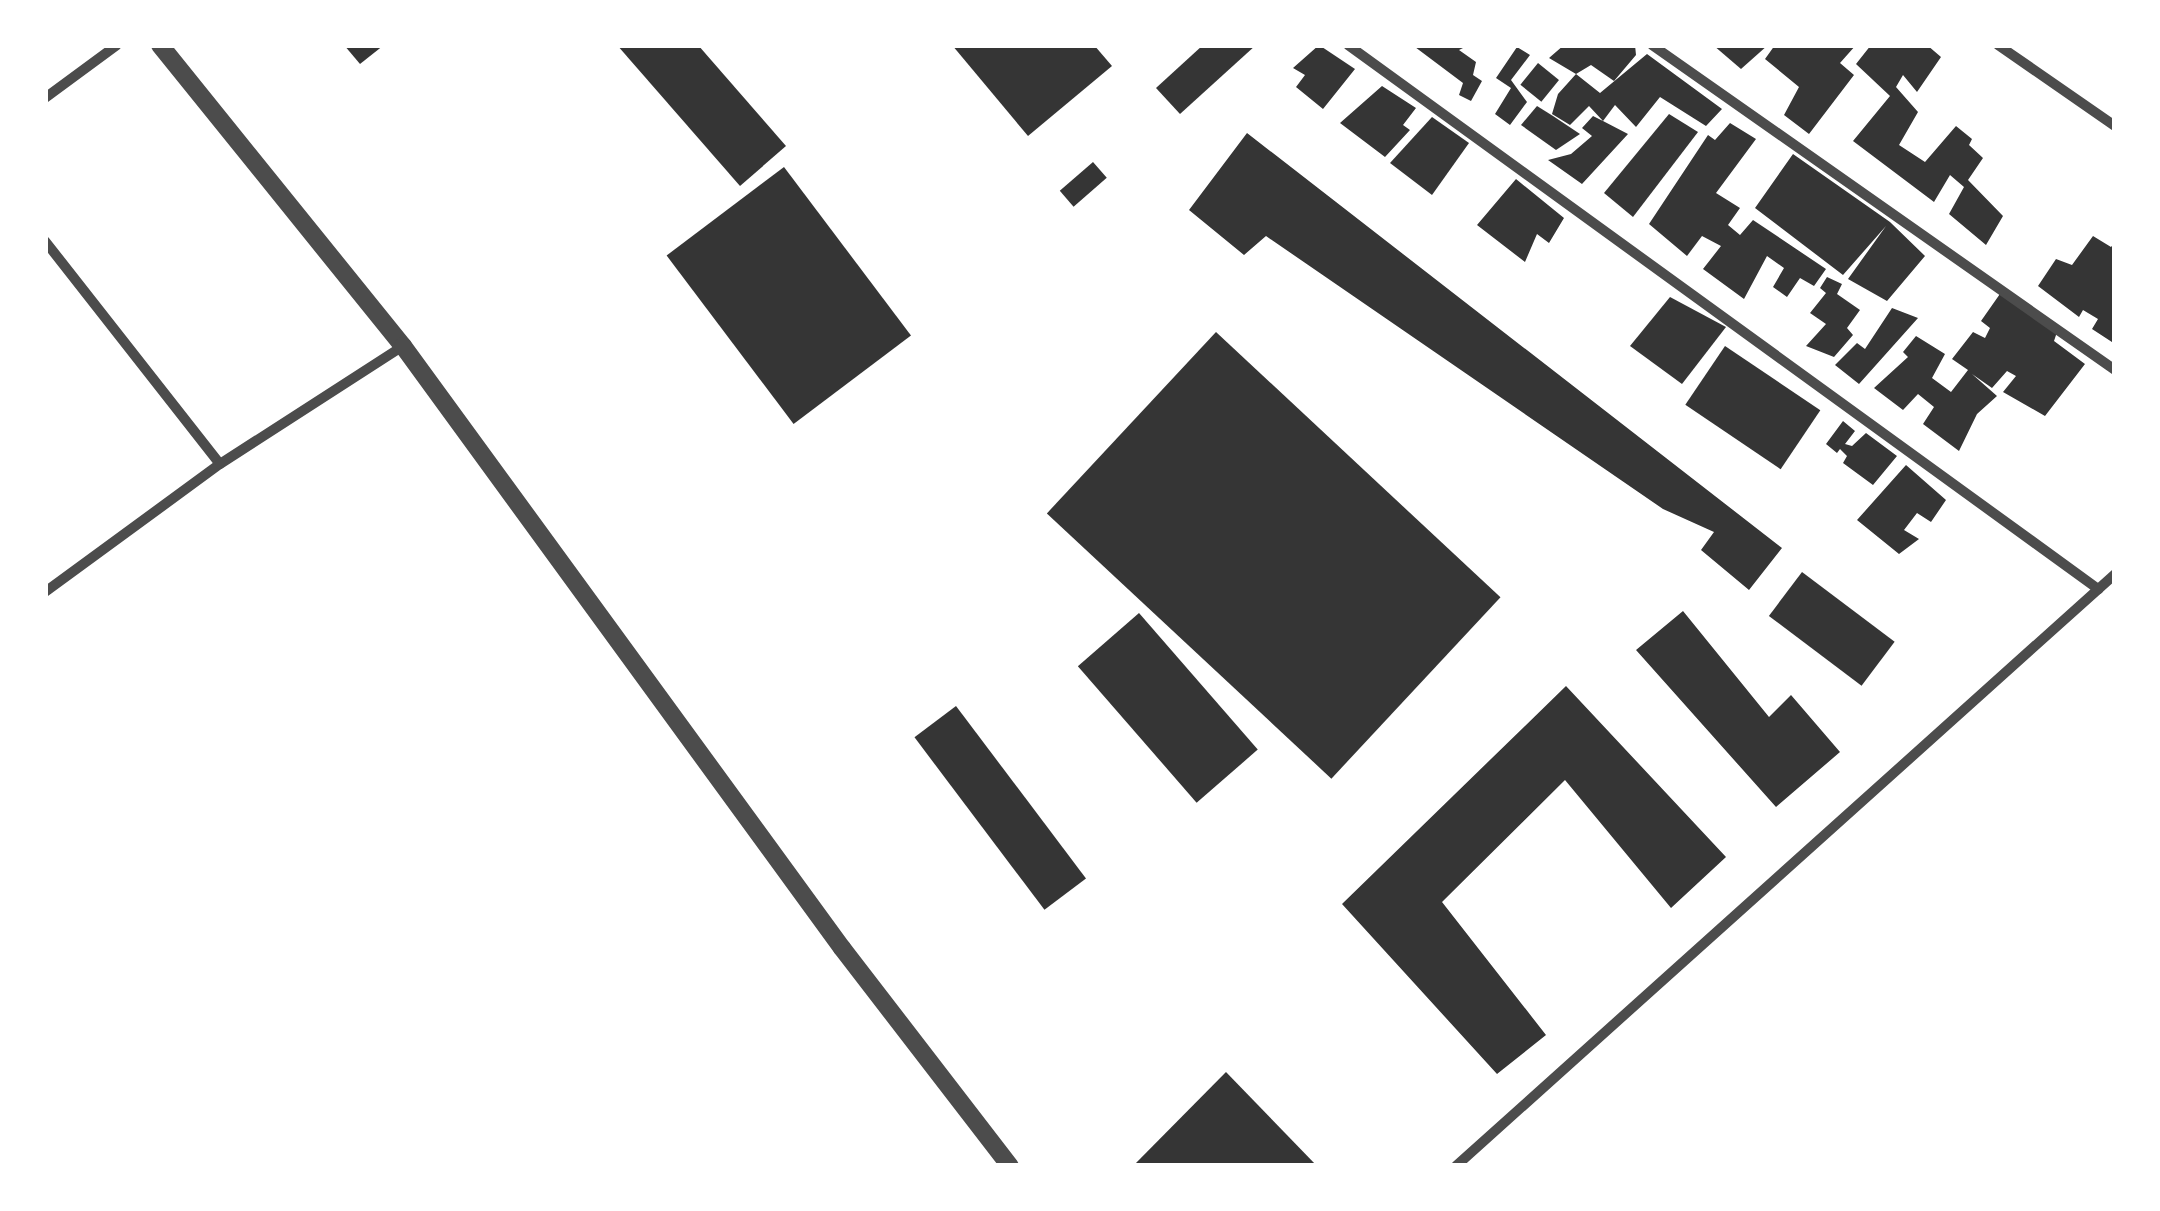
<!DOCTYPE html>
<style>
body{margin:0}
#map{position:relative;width:2160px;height:1211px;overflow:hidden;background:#fff;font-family:"Roboto Condensed",sans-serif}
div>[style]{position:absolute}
.building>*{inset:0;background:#353535;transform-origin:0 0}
.minor>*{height:10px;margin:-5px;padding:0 5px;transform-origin:5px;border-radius:5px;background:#4c4c4c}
.tertiary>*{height:18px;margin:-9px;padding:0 9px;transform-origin:9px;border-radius:9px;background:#4c4c4c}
span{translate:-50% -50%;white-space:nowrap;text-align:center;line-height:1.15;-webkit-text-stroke:10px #fff;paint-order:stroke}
.frame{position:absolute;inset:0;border:48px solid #fff;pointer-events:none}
</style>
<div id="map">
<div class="building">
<div style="clip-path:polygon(344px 45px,384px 45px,360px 64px)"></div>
<div style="clip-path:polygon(617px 45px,698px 45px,786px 146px,740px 186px)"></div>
<div style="clip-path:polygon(952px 45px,1094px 45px,1112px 66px,1028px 136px)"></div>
<div style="clip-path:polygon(1203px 45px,1256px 45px,1180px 114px,1156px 88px)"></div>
<div style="clip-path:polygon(1319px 45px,1355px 69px,1323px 109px,1296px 87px,1305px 75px,1293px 68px)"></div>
<div style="clip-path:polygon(1469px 45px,1459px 50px,1476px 62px,1473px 75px,1482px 81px,1471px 101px,1459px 95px,1463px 83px,1415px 47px)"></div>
<div style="clip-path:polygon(1564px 45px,1635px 45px,1636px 55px,1614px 81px,1591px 65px,1576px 74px,1600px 93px,1647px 54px,1722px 109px,1706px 126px,1660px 97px,1636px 127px,1615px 105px,1603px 121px,1628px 134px,1582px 184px,1548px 160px,1571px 154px,1592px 136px,1582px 128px,1593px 116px,1603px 121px,1589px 106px,1570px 125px,1552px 114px,1558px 94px,1576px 74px,1549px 58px)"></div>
<div style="clip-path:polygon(1713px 45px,1768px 45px,1741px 69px)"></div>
<div style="clip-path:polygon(1775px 45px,1856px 45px,1840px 63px,1854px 75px,1809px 134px,1784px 115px,1799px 87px,1765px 59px)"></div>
<div style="clip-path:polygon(1871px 45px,1927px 45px,1941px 57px,1917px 92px,1903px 75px,1896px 87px,1918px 112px,1899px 145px,1925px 162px,1956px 126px,1972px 139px,1969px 145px,1983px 158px,1968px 180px,2003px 216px,1986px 245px,1949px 214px,1964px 187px,1950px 175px,1934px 202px,1853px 141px,1890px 96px,1856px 64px)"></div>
<div style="clip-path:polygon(1517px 47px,1530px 55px,1511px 80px,1527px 102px,1510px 125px,1495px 114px,1511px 88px,1496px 78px)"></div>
<div style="left:1538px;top:63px;width:27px;height:28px;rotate:39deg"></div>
<div style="clip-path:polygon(1382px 86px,1416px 108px,1403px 125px,1410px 130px,1385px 157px,1340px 123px)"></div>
<div style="clip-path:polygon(1537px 106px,1553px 116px,1580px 134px,1556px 150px,1521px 125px)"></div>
<div style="clip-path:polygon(1669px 114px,1698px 132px,1633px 217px,1604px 193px)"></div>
<div style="clip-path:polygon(1432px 117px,1469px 143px,1432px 195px,1390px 163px)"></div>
<div style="clip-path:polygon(1730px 123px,1756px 139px,1716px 193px,1740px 208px,1728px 225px,1740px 235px,1753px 220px,1826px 269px,1814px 286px,1800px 278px,1787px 297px,1773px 287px,1784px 268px,1767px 256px,1744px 299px,1703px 269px,1721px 246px,1702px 236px,1687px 256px,1649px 224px,1708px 135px,1715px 140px)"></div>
<div style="clip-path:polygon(1247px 133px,1782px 548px,1749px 590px,1701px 550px,1714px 532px,1663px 509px,1266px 236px,1244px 255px,1189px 210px)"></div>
<div style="clip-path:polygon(1793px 154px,1890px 222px,1925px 256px,1887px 301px,1848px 279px,1886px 226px,1843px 275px,1755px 208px)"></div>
<div style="left:1093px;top:162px;width:21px;height:44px;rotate:49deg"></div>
<div style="left:784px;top:167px;width:211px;height:147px;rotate:53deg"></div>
<div style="clip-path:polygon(1516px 179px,1564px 218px,1549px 243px,1537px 234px,1525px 262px,1477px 225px)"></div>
<div style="clip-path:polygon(2093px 236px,2111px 247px,2115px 242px,2115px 344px,2092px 329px,2098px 319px,2083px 310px,2079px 317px,2038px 286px,2056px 259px,2072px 265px)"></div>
<div style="clip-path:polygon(1827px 277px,1842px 284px,1837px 294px,1860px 310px,1847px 328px,1853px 335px,1834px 357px,1806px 346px,1826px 324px,1810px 313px,1826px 293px,1820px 288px)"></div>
<div style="clip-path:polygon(2002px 291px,2058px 329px,2054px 341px,2085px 364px,2045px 416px,2003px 392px,2016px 376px,2007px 371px,1992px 388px,1972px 374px,1997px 396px,1977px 414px,1959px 451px,1923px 424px,1934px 407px,1918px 394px,1903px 410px,1874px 388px,1908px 357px,1903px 352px,1916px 336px,1945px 354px,1932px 378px,1951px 392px,1968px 370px,1952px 359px,1973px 332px,1985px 338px,1990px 328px,1981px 321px)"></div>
<div style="clip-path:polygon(1670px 297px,1726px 327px,1682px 384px,1630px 346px)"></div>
<div style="clip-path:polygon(1892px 308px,1918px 318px,1859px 384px,1835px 365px,1857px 343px,1865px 349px)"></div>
<div style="left:1216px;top:332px;width:389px;height:248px;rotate:43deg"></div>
<div style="left:1725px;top:346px;width:115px;height:71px;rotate:34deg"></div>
<div style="clip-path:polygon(1843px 421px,1855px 431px,1845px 444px,1852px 446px,1866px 433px,1897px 456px,1873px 485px,1843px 463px,1847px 456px,1840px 449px,1837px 453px,1826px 444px)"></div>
<div style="clip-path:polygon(1906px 465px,1946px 500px,1931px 522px,1917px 513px,1904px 530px,1919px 539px,1899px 554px,1857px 520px)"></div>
<div style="left:1802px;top:572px;width:116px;height:55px;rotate:37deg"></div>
<div style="clip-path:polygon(1683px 611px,1769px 717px,1791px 695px,1840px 752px,1776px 807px,1636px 650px)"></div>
<div style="left:1139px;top:613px;width:181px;height:81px;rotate:49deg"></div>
<div style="clip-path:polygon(1566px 686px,1726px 857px,1671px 908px,1565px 780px,1442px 902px,1546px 1035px,1497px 1074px,1342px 904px)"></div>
<div style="left:956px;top:706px;width:216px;height:52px;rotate:53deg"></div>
<div style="clip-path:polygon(1226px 1072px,1317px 1166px,1133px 1166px)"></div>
</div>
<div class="minor">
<div style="left:1348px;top:45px;width:927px;rotate:35.95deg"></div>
<div style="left:1652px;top:45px;width:566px;rotate:35.07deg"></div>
<div style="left:1998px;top:45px;width:142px;rotate:34.7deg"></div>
<div style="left:45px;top:98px;width:89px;rotate:-36.4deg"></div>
<div style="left:45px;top:241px;width:283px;rotate:51.9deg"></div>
<div style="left:45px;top:592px;width:217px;rotate:-36.2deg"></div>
<div style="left:220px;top:464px;width:218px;rotate:-32.8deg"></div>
<div style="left:1456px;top:1166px;width:886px;rotate:-41.93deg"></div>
</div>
<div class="tertiary">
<div style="left:160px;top:45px;width:387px;rotate:51.1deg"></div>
<div style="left:403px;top:346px;width:745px;rotate:53.9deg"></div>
<div style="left:842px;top:948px;width:275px;rotate:52.4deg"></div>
</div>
<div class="frame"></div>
</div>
